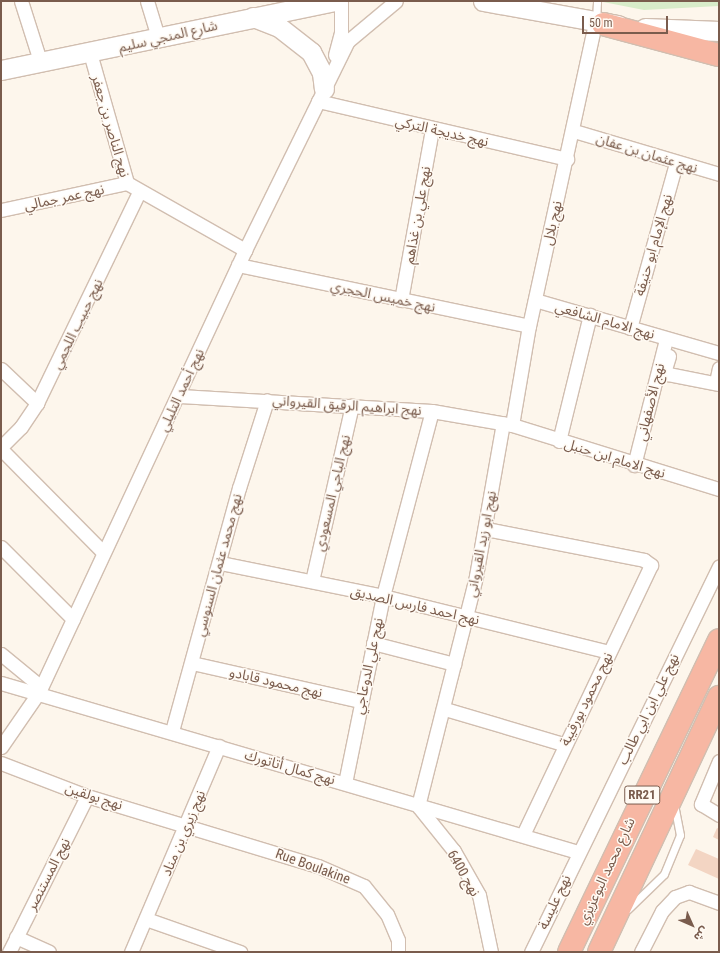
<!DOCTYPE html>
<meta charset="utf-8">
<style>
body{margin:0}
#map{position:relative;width:720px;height:953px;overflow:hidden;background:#fdf6ec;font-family:"Roboto Condensed","Noto Sans Arabic",sans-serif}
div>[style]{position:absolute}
.green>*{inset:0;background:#d8ecc9}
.building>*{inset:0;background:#f3d5c3}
.roads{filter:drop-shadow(1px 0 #d1beb0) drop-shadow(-1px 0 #d1beb0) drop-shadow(0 1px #d1beb0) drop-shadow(0 -1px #d1beb0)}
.service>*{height:7px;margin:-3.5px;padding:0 3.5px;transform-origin:3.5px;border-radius:3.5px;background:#fff}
.minor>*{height:13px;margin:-6.5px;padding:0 6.5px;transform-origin:6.5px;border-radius:6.5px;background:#fff}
.secondary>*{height:19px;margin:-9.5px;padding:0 9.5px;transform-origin:9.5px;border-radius:9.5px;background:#fff}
.motorway>*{height:22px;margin:-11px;padding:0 11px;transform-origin:11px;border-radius:11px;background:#f7b7a3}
span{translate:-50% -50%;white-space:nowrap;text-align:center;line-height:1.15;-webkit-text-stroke:3px #fffaf3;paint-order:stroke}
.shield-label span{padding:1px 3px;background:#fffaf3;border:1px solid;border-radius:3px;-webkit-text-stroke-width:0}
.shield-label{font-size:13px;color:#7a5c4d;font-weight:700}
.street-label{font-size:14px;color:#7a5c4d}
.frame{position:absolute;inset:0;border:2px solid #7a5c4d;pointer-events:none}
.north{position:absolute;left:672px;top:905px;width:40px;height:40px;-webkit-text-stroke:3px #fffaf3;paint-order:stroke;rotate:135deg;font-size:11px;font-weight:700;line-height:16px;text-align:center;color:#7a5c4d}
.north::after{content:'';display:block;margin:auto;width:14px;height:18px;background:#7a5c4d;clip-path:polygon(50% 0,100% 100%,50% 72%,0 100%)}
.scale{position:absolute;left:582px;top:16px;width:86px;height:18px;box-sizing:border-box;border:2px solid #7a5c4d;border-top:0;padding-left:5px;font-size:12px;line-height:14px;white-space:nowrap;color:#7a5c4d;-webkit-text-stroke:3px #fffaf3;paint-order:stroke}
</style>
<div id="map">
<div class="green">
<div style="clip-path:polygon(598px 1px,719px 1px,719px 6px,644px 10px)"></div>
</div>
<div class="building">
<div style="clip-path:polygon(717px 828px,719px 829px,719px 840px,713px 837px)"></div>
<div style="clip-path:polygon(696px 849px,719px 859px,719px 879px,688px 865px)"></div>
</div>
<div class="roads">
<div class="service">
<div style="left:596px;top:21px;width:20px;rotate:-87deg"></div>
<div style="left:628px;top:909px;width:50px;rotate:-44.2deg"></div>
<div style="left:664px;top:874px;width:42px;rotate:-67.7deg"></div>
<div style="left:680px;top:835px;width:32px;rotate:-101deg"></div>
</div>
<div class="minor">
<div style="left:21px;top:1px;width:63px;rotate:72.4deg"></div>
<div style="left:147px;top:1px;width:39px;rotate:73deg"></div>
<div style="left:90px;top:53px;width:135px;rotate:74.1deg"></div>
<div style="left:127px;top:183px;width:136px;rotate:29.6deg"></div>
<div style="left:335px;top:55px;width:23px;rotate:-75deg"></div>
<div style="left:341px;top:33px;width:32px;rotate:-90deg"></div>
<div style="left:318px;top:101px;width:256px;rotate:13.1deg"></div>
<div style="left:574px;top:131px;width:151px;rotate:16.5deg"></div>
<div style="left:1px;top:210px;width:129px;rotate:-12.1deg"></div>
<div style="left:238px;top:265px;width:297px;rotate:11.8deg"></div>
<div style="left:401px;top:300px;width:173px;rotate:-79.7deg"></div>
<div style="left:535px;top:300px;width:191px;rotate:16.1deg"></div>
<div style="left:630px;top:328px;width:171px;rotate:-74.4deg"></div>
<div style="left:669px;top:356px;width:14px;rotate:107deg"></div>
<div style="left:665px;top:369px;width:6px;rotate:59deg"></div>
<div style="left:668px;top:374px;width:52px;rotate:11.1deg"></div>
<div style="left:1px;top:369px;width:50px;rotate:43.4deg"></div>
<div style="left:716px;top:382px;width:14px;rotate:-78deg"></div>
<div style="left:180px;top:396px;width:252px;rotate:3.4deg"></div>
<div style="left:432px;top:411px;width:81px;rotate:9.9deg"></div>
<div style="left:512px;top:425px;width:217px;rotate:17.2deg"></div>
<div style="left:512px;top:425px;width:100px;rotate:-80.3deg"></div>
<div style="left:529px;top:326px;width:310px;rotate:-77.7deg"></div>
<div style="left:559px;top:441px;width:130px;rotate:-76.2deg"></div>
<div style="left:1px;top:447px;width:28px;rotate:-45deg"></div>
<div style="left:21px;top:427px;width:29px;rotate:-56deg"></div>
<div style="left:37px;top:403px;width:234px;rotate:-64.2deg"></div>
<div style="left:1px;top:449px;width:145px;rotate:45.3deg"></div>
<div style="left:634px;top:465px;width:130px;rotate:-75.7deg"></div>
<div style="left:486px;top:529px;width:161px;rotate:11.1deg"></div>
<div style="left:644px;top:560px;width:9px;rotate:36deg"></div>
<div style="left:651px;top:565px;width:299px;rotate:115.4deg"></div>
<div style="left:1px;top:547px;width:102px;rotate:45deg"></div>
<div style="left:220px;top:563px;width:166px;rotate:11.4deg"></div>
<div style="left:383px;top:596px;width:233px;rotate:13.9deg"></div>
<div style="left:312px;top:581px;width:180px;rotate:-77.2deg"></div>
<div style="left:373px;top:643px;width:84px;rotate:14.5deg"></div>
<div style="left:1px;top:654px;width:50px;rotate:39.4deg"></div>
<div style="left:192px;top:663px;width:172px;rotate:12.7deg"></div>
<div style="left:1px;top:683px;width:601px;rotate:16.33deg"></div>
<div style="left:445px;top:709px;width:123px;rotate:16.5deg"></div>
<div style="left:172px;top:731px;width:252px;rotate:-74.6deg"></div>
<div style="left:239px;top:488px;width:92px;rotate:-72.3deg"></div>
<div style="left:1px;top:747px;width:67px;rotate:-55.4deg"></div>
<div style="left:39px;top:692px;width:488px;rotate:-65deg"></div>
<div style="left:245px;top:250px;width:233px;rotate:-63.8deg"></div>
<div style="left:348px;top:41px;width:62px;rotate:-39.8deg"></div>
<div style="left:719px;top:761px;width:47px;rotate:112.7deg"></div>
<div style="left:701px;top:804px;width:21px;rotate:31deg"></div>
<div style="left:1px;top:763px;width:92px;rotate:21deg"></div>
<div style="left:87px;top:796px;width:241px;rotate:16.9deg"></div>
<div style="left:318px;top:866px;width:50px;rotate:23.5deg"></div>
<div style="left:364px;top:886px;width:36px;rotate:51deg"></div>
<div style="left:387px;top:914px;width:28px;rotate:67deg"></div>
<div style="left:398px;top:940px;width:12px;rotate:90deg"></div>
<div style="left:345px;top:783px;width:191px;rotate:-78.5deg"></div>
<div style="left:383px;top:596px;width:191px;rotate:-75.2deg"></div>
<div style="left:146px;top:919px;width:100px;rotate:19.3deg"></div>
<div style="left:16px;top:937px;width:36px;rotate:24deg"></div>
<div style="left:9px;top:952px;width:174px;rotate:-63.4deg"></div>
<div style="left:131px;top:952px;width:224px;rotate:-66.9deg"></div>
<div style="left:491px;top:952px;width:58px;rotate:-101.9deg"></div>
<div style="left:479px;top:895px;width:51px;rotate:-119.6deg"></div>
<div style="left:454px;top:851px;width:58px;rotate:-128.7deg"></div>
<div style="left:418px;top:806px;width:237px;rotate:-75.8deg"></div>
<div style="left:476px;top:576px;width:155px;rotate:-80deg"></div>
<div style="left:531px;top:952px;width:429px;rotate:-64deg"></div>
<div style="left:641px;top:952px;width:46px;rotate:-62.9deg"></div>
<div style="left:662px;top:911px;width:19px;rotate:-47deg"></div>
<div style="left:675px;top:897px;width:15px;rotate:-20deg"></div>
<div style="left:689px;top:892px;width:32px;rotate:20deg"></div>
</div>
<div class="secondary">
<div style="left:483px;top:1px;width:137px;rotate:10.1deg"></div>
<div style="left:253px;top:17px;width:28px;rotate:21deg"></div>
<div style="left:279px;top:27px;width:41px;rotate:38deg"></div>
<div style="left:311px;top:52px;width:24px;rotate:62deg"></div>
<div style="left:322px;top:73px;width:16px;rotate:83deg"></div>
<div style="left:645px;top:28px;width:74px;rotate:2.3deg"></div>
<div style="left:1px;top:70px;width:341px;rotate:-11.7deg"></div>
</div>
<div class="motorway">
<div style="left:603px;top:24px;width:120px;rotate:15deg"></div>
<div style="left:569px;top:952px;width:346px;rotate:-64.3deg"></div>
<div style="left:599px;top:952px;width:282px;rotate:-64.8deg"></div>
</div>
</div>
<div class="shield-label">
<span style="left:642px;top:795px">RR21</span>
</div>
<div class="street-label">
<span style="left:168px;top:36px;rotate:-13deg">شارع المنجي سليم</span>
<span style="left:111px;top:126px;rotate:74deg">نهج الناصر بن جعفر</span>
<span style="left:442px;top:131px;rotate:13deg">نهج خديجة التركي</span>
<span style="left:647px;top:153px;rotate:17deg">نهج عثمان بن عفان</span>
<span style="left:64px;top:197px;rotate:-12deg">نهج عمر جمالي</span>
<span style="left:417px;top:215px;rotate:-80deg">نهج علي بن غذاهم</span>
<span style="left:552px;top:223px;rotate:-77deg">نهج بلال</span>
<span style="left:653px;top:245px;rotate:-74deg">نهج الإمام ابو حنيفة</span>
<span style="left:383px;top:296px;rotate:12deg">نهج خميس الحجري</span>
<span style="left:605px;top:320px;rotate:16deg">نهج الامام الشافعي</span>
<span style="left:77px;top:324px;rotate:-64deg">نهج حبيب اللجمي</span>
<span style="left:181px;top:390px;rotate:-65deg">نهج أحمد التليلي</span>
<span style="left:650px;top:402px;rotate:-76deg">نهج الأصفهاني</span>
<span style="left:347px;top:405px;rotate:4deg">نهج ابراهيم الرقيق القيرواني</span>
<span style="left:615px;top:458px;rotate:17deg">نهج الامام ابن حنبل</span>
<span style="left:332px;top:493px;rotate:-77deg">نهج الباجي المسعودي</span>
<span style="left:481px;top:544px;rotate:-79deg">نهج ابو زيد القيرواني</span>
<span style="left:218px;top:565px;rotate:-75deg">نهج محمد عثمان السنوسي</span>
<span style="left:415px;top:605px;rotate:13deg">نهج احمد فارس الصديق</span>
<span style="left:368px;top:666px;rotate:-78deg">نهج علي الدوعاجي</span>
<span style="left:276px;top:682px;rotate:13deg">نهج محمود قابادو</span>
<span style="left:586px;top:699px;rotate:-64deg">نهج محمود بورقيبة</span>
<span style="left:648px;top:709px;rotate:-64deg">نهج علي ابن ابي طالب</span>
<span style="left:290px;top:767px;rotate:16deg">نهج كمال أتاتورك</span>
<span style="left:94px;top:796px;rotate:18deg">نهج بولقين</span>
<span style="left:183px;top:833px;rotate:-67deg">نهج زيري بن مناد</span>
<span style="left:313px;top:866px;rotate:20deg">Rue Boulakine</span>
<span style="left:606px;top:871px;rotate:-65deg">شارع محمد البوعزيزي</span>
<span style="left:464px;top:873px;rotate:60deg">نهج 6400</span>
<span style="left:48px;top:874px;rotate:-63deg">نهج المستنصر</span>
<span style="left:554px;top:902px;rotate:-65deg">نهج عليسة</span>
</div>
<div class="frame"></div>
<div class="north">ش</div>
<div class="scale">50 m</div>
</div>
